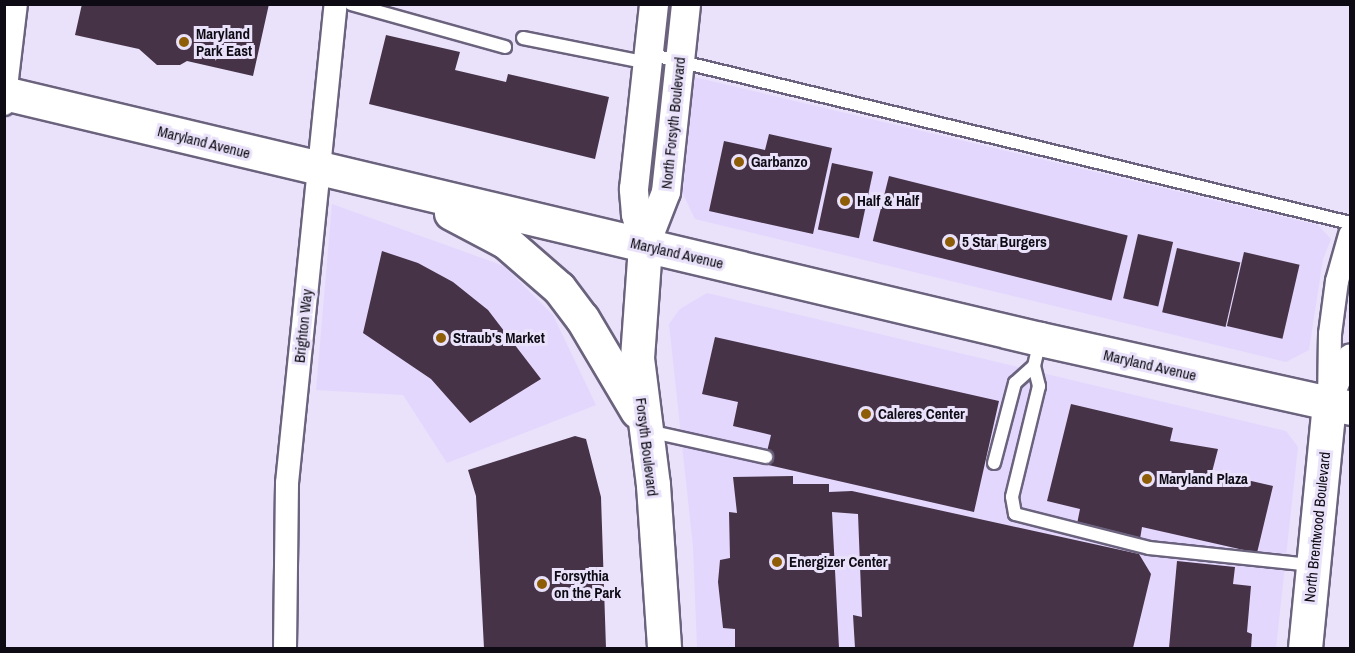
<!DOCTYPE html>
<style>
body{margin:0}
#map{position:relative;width:1355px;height:653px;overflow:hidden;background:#e9e2fa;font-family:"Archivo Narrow",sans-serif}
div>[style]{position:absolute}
.built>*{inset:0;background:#e3d7fd}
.building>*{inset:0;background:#473347;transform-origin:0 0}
.roads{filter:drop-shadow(2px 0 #6b637d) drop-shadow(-2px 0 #6b637d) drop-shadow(0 2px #6b637d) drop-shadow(0 -2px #6b637d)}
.service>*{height:12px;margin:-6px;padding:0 6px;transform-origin:6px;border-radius:6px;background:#fff}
.minor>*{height:22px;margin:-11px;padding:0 11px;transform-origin:11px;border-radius:11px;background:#fff}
.tertiary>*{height:28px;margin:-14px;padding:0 14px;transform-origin:14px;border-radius:14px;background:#fff}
.secondary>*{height:33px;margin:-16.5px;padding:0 16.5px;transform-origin:16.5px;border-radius:16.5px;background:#fff}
.dots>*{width:16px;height:16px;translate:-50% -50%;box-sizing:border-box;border:3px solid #e9e2fa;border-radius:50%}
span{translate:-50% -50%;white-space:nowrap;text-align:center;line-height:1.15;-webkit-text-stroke:6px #e9e2fa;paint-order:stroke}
.poi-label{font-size:15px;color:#0e0b14;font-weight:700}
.left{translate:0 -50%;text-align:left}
.street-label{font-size:15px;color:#0e0b14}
.frame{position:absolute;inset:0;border:6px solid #0e0b14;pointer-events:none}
</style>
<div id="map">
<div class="built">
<div style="clip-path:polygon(694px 77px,1318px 225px,1331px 239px,1323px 259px,1309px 350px,1286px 362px,695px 219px,683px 194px)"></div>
<div style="clip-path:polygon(332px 204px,504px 266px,553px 315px,596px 405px,447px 463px,403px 395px,316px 390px)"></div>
<div style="clip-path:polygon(707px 293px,1286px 431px,1298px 447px,1276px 648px,697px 648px,693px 547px,669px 324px,680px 309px)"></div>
</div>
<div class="building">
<div style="clip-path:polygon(82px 4px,269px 4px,253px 76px,187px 61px,180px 65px,157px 65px,139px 49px,75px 35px)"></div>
<div style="clip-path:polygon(386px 35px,460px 52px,455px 70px,506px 82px,508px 74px,609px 97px,595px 159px,369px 104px)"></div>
<div style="clip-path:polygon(769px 134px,832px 148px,813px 234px,709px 211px,724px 141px,765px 150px)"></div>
<div style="left:832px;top:163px;width:42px;height:68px;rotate:12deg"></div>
<div style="left:889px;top:176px;width:246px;height:67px;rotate:14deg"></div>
<div style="left:1138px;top:234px;width:36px;height:66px;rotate:13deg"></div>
<div style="left:1177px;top:248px;width:65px;height:66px;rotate:13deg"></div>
<div style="clip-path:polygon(382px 251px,418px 263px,453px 282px,488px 310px,541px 379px,470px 423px,431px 379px,363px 333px)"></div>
<div style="left:1244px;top:252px;width:57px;height:76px;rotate:13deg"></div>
<div style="clip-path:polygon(715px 337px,999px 401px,974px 512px,764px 464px,771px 435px,733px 426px,738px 402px,702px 394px)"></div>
<div style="clip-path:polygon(1071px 404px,1173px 428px,1170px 441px,1218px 449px,1212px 472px,1273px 486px,1257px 553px,1142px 527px,1140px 539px,1077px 524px,1080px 509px,1047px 501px)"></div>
<div style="clip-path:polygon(575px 436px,586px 439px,601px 497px,606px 648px,484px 648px,476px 496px,468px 470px)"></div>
<div style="clip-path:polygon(793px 476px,793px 484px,829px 484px,829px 492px,852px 491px,1139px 554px,1151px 574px,1133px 648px,855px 648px,853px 615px,862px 617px,858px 514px,832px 512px,839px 648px,735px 648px,735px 629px,723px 628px,718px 582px,720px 560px,730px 558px,729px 512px,737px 513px,733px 477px)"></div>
<div style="clip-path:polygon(1177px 561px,1235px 567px,1233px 584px,1251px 586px,1247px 632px,1252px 634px,1251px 648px,1169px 648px)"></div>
</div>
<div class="roads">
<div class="service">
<div style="left:351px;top:4px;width:160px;rotate:15.6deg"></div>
<div style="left:523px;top:38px;width:127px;rotate:11.3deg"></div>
<div style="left:649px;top:54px;width:721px;rotate:13.55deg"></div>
<div style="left:1040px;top:340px;width:27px;rotate:103deg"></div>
<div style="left:1034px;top:366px;width:21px;rotate:76deg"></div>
<div style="left:1039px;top:386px;width:114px;rotate:103.7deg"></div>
<div style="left:1012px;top:497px;width:17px;rotate:80deg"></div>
<div style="left:1015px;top:514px;width:138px;rotate:14.2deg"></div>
<div style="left:1149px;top:548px;width:164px;rotate:6deg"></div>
<div style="left:648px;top:431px;width:121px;rotate:12.4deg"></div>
<div style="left:994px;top:463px;width:83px;rotate:-75.3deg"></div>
<div style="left:1015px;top:383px;width:25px;rotate:-42deg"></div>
</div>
<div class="minor">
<div style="left:4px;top:104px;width:101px;rotate:-83.2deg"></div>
<div style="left:1333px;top:395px;width:43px;rotate:-67deg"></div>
<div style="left:1329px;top:405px;width:71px;rotate:-89.2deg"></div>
<div style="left:1330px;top:334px;width:53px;rotate:-82.5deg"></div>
<div style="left:1337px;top:281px;width:48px;rotate:-74.2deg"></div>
<div style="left:285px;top:648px;width:165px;rotate:-89.3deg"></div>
<div style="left:287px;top:483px;width:481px;rotate:-84.2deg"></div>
</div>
<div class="tertiary">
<div style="left:645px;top:246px;width:58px;rotate:-68.7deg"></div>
<div style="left:666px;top:192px;width:189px;rotate:-83.9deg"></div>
<div style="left:645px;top:246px;width:33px;rotate:-106deg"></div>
<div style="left:636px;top:214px;width:25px;rotate:-95deg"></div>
<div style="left:634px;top:189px;width:186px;rotate:-83.8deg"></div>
</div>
<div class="secondary">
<div style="left:4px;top:93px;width:1065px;rotate:13.36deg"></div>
<div style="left:1040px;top:339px;width:318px;rotate:12.5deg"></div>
<div style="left:451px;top:213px;width:62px;rotate:27.8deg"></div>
<div style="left:506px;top:242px;width:70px;rotate:41deg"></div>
<div style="left:559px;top:288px;width:38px;rotate:53deg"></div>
<div style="left:582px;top:318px;width:108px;rotate:59.4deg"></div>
<div style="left:645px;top:246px;width:112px;rotate:94.1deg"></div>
<div style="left:637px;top:358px;width:128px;rotate:82.8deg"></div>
<div style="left:653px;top:485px;width:163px;rotate:86.1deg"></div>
<div style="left:1305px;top:648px;width:244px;rotate:-84.4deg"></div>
</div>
</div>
<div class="dots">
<div style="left:184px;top:42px;background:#8e5d07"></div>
<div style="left:739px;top:162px;background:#8e5d07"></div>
<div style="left:845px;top:201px;background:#8e5d07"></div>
<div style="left:950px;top:242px;background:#8e5d07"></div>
<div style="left:441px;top:338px;background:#8e5d07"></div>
<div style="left:866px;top:414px;background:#8e5d07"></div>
<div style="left:1147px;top:479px;background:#8e5d07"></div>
<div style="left:777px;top:562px;background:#8e5d07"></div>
<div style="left:542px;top:584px;background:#8e5d07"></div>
</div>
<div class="poi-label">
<span class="left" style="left:196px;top:42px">Maryland<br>Park East</span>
<span class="left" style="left:751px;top:162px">Garbanzo</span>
<span class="left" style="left:857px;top:201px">Half &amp; Half</span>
<span class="left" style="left:962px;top:242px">5 Star Burgers</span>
<span class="left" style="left:453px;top:338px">Straub's Market</span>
<span class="left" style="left:878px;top:414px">Caleres Center</span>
<span class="left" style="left:1159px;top:479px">Maryland Plaza</span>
<span class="left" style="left:789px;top:562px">Energizer Center</span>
<span class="left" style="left:554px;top:584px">Forsythia<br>on the Park</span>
</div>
<div class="street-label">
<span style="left:673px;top:123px;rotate:-84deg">North Forsyth Boulevard</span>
<span style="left:204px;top:142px;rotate:14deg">Maryland Avenue</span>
<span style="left:677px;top:253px;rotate:13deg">Maryland Avenue</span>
<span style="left:303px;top:326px;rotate:-84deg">Brighton Way</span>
<span style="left:1150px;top:365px;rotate:13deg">Maryland Avenue</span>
<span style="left:647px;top:447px;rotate:83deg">Forsyth Boulevard</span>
<span style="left:1317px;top:527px;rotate:-84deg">North Brentwood Boulevard</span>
</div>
<div class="frame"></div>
</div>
